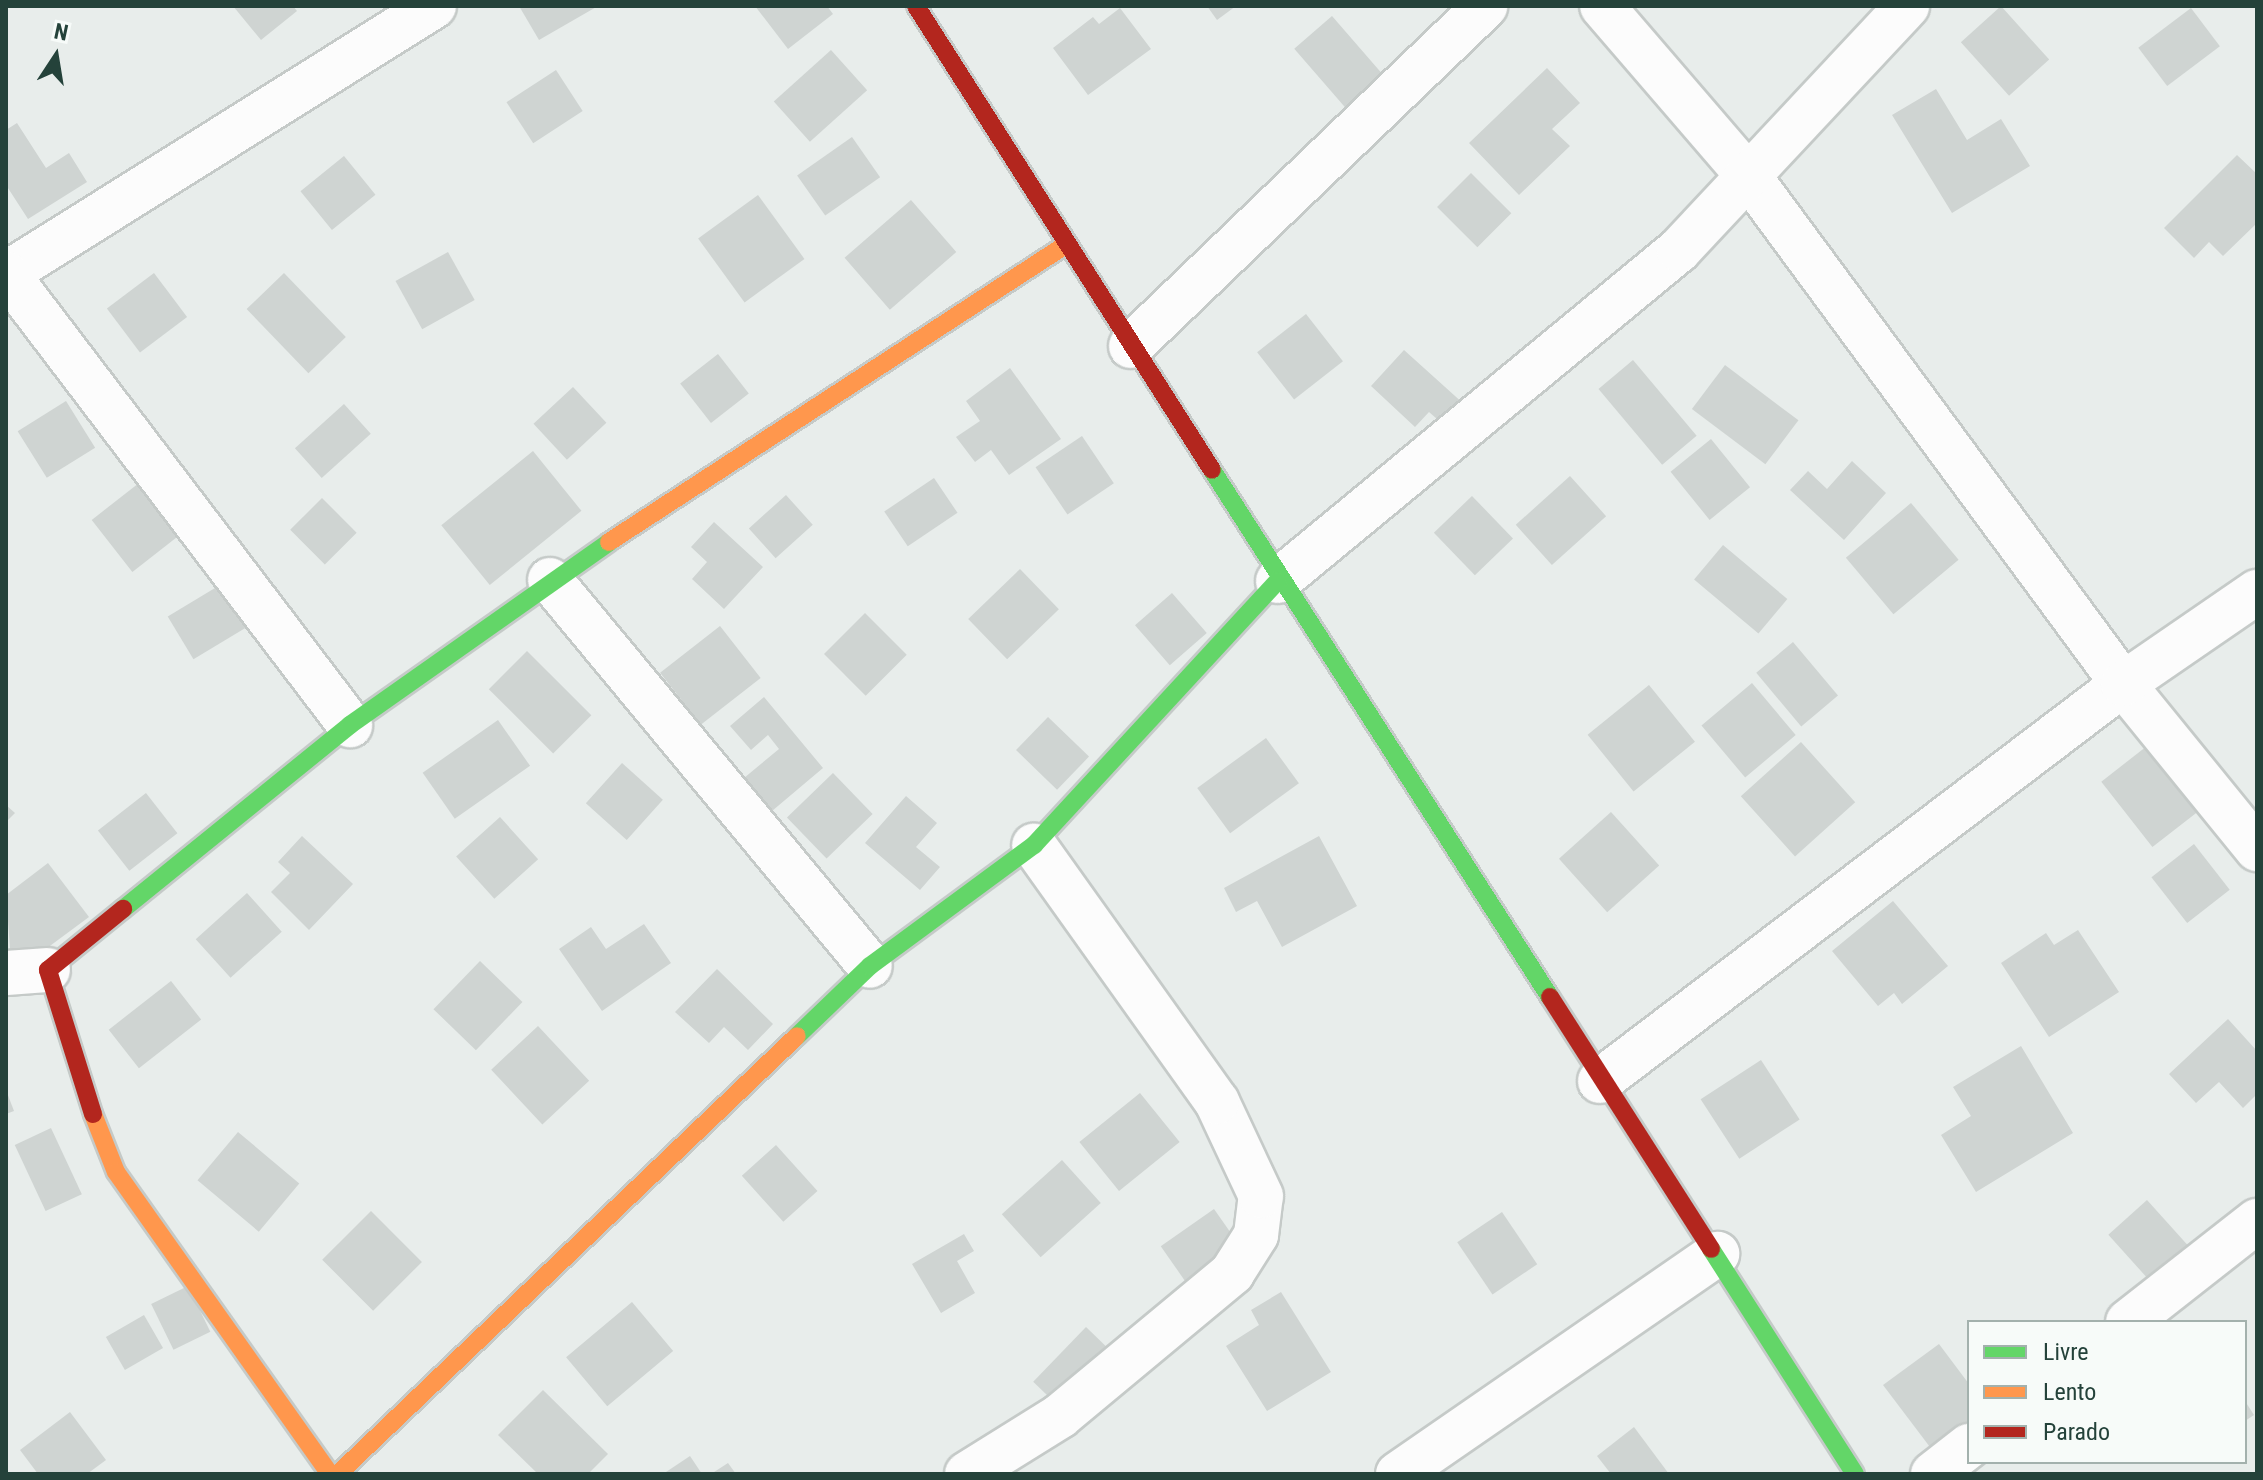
<!DOCTYPE html>
<style>
body{margin:0}
#map{position:relative;width:2263px;height:1480px;overflow:hidden;background:#e8edeb;font-family:"Roboto Condensed",sans-serif}
div>[style]{position:absolute}
.building>*{inset:0;background:#cfd4d2;transform-origin:0 0}
.roads{filter:drop-shadow(2px 0 #c5cac8) drop-shadow(-2px 0 #c5cac8) drop-shadow(0 2px #c5cac8) drop-shadow(0 -2px #c5cac8)}
.street>*{height:44px;margin:-22px;padding:0 22px;transform-origin:22px;border-radius:22px;background:#fcfcfc}
.fast>*{height:18px;margin:-9px;padding:0 9px;transform-origin:9px;border-radius:9px;background:#63d668}
.slow>*{height:18px;margin:-9px;padding:0 9px;transform-origin:9px;border-radius:9px;background:#ff974d}
.jam>*{height:18px;margin:-9px;padding:0 9px;transform-origin:9px;border-radius:9px;background:#b3261e}
span{translate:-50% -50%;white-space:nowrap;text-align:center;line-height:1.15;-webkit-text-stroke:6px #f7fbf9;paint-order:stroke}
.frame{position:absolute;inset:0;border:8px solid #24423a;pointer-events:none}
.legend{position:absolute;left:1967px;top:1320px;width:280px;height:144px;box-sizing:border-box;background:#f7fbf9;border:2px solid #a3b1ad;margin:0;padding:10px 14px;list-style:none;font-size:24px;color:#24423a}
.legend li{display:flex;align-items:center;gap:16px;height:40px}
.legend b{width:40px;border:2px solid #a3b1ad}
.north{position:absolute;left:16px;top:16px;width:80px;height:80px;-webkit-text-stroke:6px #f7fbf9;paint-order:stroke;rotate:12deg;font-size:22px;font-weight:700;line-height:32px;text-align:center;color:#24423a}
.north::after{content:'';display:block;margin:auto;width:28px;height:36px;background:#24423a;clip-path:polygon(50% 0,100% 100%,50% 72%,0 100%)}
</style>
<div id="map">
<div class="building">
<div style="clip-path:polygon(233px 6px,293px 6px,297px 11px,261px 40px)"></div>
<div style="clip-path:polygon(519px 6px,598px 6px,539px 40px)"></div>
<div style="clip-path:polygon(755px 6px,827px 6px,833px 14px,788px 49px)"></div>
<div style="clip-path:polygon(1207px 6px,1236px 6px,1217px 20px)"></div>
<div style="left:2001px;top:6px;width:72px;height:54px;rotate:48deg"></div>
<div style="clip-path:polygon(1120px 8px,1151px 49px,1088px 95px,1053px 48px,1093px 17px,1099px 24px)"></div>
<div style="left:2191px;top:8px;width:48px;height:66px;rotate:53deg"></div>
<div style="left:1332px;top:16px;width:84px;height:50px;rotate:49deg"></div>
<div style="left:831px;top:50px;width:54px;height:77px;rotate:48deg"></div>
<div style="clip-path:polygon(1547px 68px,1580px 103px,1552px 129px,1570px 146px,1519px 195px,1469px 143px)"></div>
<div style="left:556px;top:70px;width:49px;height:59px;rotate:57deg"></div>
<div style="clip-path:polygon(1936px 89px,1967px 140px,2001px 119px,2030px 166px,1952px 213px,1892px 115px)"></div>
<div style="clip-path:polygon(17px 123px,46px 168px,69px 153px,87px 182px,28px 219px,6px 185px,6px 130px)"></div>
<div style="left:852px;top:137px;width:49px;height:67px;rotate:55deg"></div>
<div style="clip-path:polygon(2237px 155px,2257px 174px,2257px 223px,2223px 256px,2209px 242px,2194px 258px,2164px 228px)"></div>
<div style="left:344px;top:156px;width:50px;height:56px;rotate:51deg"></div>
<div style="left:1471px;top:173px;width:57px;height:48px;rotate:45deg"></div>
<div style="left:758px;top:195px;width:79px;height:74px;rotate:54deg"></div>
<div style="left:911px;top:200px;width:69px;height:88px;rotate:49deg"></div>
<div style="left:448px;top:252px;width:55px;height:60px;rotate:61deg"></div>
<div style="left:154px;top:273px;width:55px;height:59px;rotate:53deg"></div>
<div style="left:284px;top:273px;width:89px;height:52px;rotate:46deg"></div>
<div style="left:1306px;top:314px;width:60px;height:62px;rotate:52deg"></div>
<div style="clip-path:polygon(1404px 350px,1465px 405px,1445px 426px,1429px 412px,1415px 427px,1371px 386px)"></div>
<div style="left:718px;top:354px;width:50px;height:48px;rotate:52deg"></div>
<div style="left:1633px;top:360px;width:99px;height:45px;rotate:50deg"></div>
<div style="left:1725px;top:365px;width:92px;height:55px;rotate:37deg"></div>
<div style="clip-path:polygon(1010px 368px,1061px 439px,1009px 475px,991px 450px,975px 462px,956px 437px,980px 421px,966px 401px)"></div>
<div style="left:573px;top:387px;width:49px;height:54px;rotate:47deg"></div>
<div style="left:66px;top:401px;width:55px;height:57px;rotate:58deg"></div>
<div style="left:344px;top:404px;width:40px;height:66px;rotate:48deg"></div>
<div style="left:1082px;top:436px;width:57px;height:56px;rotate:56deg"></div>
<div style="left:1711px;top:439px;width:62px;height:52px;rotate:51deg"></div>
<div style="left:533px;top:451px;width:77px;height:118px;rotate:51deg"></div>
<div style="clip-path:polygon(1852px 461px,1886px 493px,1844px 540px,1790px 490px,1808px 471px,1827px 489px)"></div>
<div style="left:1570px;top:476px;width:54px;height:73px;rotate:48deg"></div>
<div style="left:934px;top:478px;width:42px;height:60px;rotate:56deg"></div>
<div style="left:139px;top:483px;width:66px;height:60px;rotate:52deg"></div>
<div style="left:786px;top:495px;width:40px;height:50px;rotate:48deg"></div>
<div style="left:1472px;top:496px;width:59px;height:53px;rotate:46deg"></div>
<div style="left:322px;top:498px;width:49px;height:45px;rotate:45deg"></div>
<div style="left:1911px;top:503px;width:74px;height:85px;rotate:50deg"></div>
<div style="clip-path:polygon(714px 522px,763px 567px,724px 609px,692px 579px,707px 562px,691px 547px)"></div>
<div style="left:1723px;top:545px;width:84px;height:45px;rotate:40deg"></div>
<div style="left:1020px;top:569px;width:56px;height:72px;rotate:46deg"></div>
<div style="left:220px;top:585px;width:50px;height:61px;rotate:59deg"></div>
<div style="left:1172px;top:593px;width:53px;height:49px;rotate:49deg"></div>
<div style="left:865px;top:613px;width:59px;height:58px;rotate:45deg"></div>
<div style="left:720px;top:626px;width:66px;height:76px;rotate:52deg"></div>
<div style="left:1793px;top:642px;width:70px;height:48px;rotate:50deg"></div>
<div style="left:527px;top:651px;width:91px;height:54px;rotate:45deg"></div>
<div style="left:1752px;top:683px;width:68px;height:66px;rotate:50deg"></div>
<div style="left:1649px;top:685px;width:73px;height:79px;rotate:51deg"></div>
<div style="clip-path:polygon(764px 697px,823px 768px,772px 811px,744px 778px,779px 749px,768px 735px,751px 750px,730px 726px)"></div>
<div style="left:1048px;top:717px;width:57px;height:46px;rotate:44deg"></div>
<div style="left:498px;top:720px;width:56px;height:92px;rotate:55deg"></div>
<div style="left:1266px;top:738px;width:56px;height:85px;rotate:54deg"></div>
<div style="left:1801px;top:742px;width:81px;height:81px;rotate:48deg"></div>
<div style="left:2147px;top:746px;width:83px;height:58px;rotate:52deg"></div>
<div style="left:622px;top:763px;width:55px;height:54px;rotate:42deg"></div>
<div style="left:833px;top:773px;width:57px;height:64px;rotate:46deg"></div>
<div style="left:146px;top:793px;width:51px;height:61px;rotate:52deg"></div>
<div style="clip-path:polygon(906px 796px,937px 823px,916px 847px,940px 867px,920px 890px,865px 843px)"></div>
<div style="clip-path:polygon(6px 805px,15px 813px,6px 822px)"></div>
<div style="left:1611px;top:812px;width:72px;height:70px;rotate:48deg"></div>
<div style="left:500px;top:817px;width:57px;height:59px;rotate:48deg"></div>
<div style="clip-path:polygon(302px 836px,353px 884px,309px 930px,271px 892px,290px 873px,278px 862px)"></div>
<div style="clip-path:polygon(1319px 836px,1357px 906px,1282px 947px,1257px 901px,1236px 912px,1224px 888px)"></div>
<div style="left:2194px;top:844px;width:58px;height:54px;rotate:52deg"></div>
<div style="clip-path:polygon(48px 863px,89px 917px,12px 974px,6px 895px)"></div>
<div style="left:247px;top:893px;width:52px;height:69px;rotate:48deg"></div>
<div style="clip-path:polygon(1893px 901px,1948px 966px,1902px 1004px,1894px 993px,1878px 1006px,1832px 951px)"></div>
<div style="clip-path:polygon(644px 924px,671px 963px,602px 1011px,559px 949px,591px 927px,606px 949px)"></div>
<div style="clip-path:polygon(2078px 930px,2119px 992px,2049px 1037px,2001px 963px,2046px 933px,2054px 945px)"></div>
<div style="left:480px;top:961px;width:59px;height:67px;rotate:44deg"></div>
<div style="clip-path:polygon(717px 969px,773px 1024px,748px 1050px,724px 1027px,709px 1043px,675px 1012px)"></div>
<div style="left:171px;top:981px;width:49px;height:79px;rotate:52deg"></div>
<div style="clip-path:polygon(2228px 1019px,2257px 1051px,2257px 1094px,2243px 1108px,2219px 1082px,2196px 1103px,2169px 1074px)"></div>
<div style="left:538px;top:1026px;width:75px;height:64px;rotate:47deg"></div>
<div style="clip-path:polygon(2021px 1046px,2073px 1133px,1976px 1192px,1941px 1135px,1971px 1116px,1953px 1087px)"></div>
<div style="left:1761px;top:1060px;width:71px;height:72px;rotate:57deg"></div>
<div style="clip-path:polygon(6px 1090px,14px 1111px,6px 1114px)"></div>
<div style="left:1140px;top:1093px;width:63px;height:78px;rotate:51deg"></div>
<div style="left:51px;top:1128px;width:73px;height:40px;rotate:65deg"></div>
<div style="left:238px;top:1132px;width:80px;height:63px;rotate:40deg"></div>
<div style="left:776px;top:1145px;width:62px;height:46px;rotate:48deg"></div>
<div style="left:1062px;top:1160px;width:58px;height:81px;rotate:48deg"></div>
<div style="left:2147px;top:1200px;width:73px;height:52px;rotate:48deg"></div>
<div style="left:1214px;top:1209px;width:52px;height:65px;rotate:55deg"></div>
<div style="left:371px;top:1211px;width:72px;height:69px;rotate:45deg"></div>
<div style="left:1502px;top:1212px;width:63px;height:54px;rotate:56deg"></div>
<div style="clip-path:polygon(964px 1234px,974px 1251px,957px 1261px,975px 1293px,941px 1313px,912px 1264px)"></div>
<div style="left:188px;top:1286px;width:51px;height:41px;rotate:64deg"></div>
<div style="clip-path:polygon(1281px 1292px,1331px 1372px,1267px 1411px,1226px 1346px,1259px 1325px,1251px 1310px)"></div>
<div style="left:632px;top:1302px;width:64px;height:86px;rotate:50deg"></div>
<div style="left:144px;top:1315px;width:38px;height:44px;rotate:60deg"></div>
<div style="left:1086px;top:1327px;width:47px;height:76px;rotate:44deg"></div>
<div style="clip-path:polygon(1939px 1344px,1969px 1384px,1969px 1436px,1939px 1459px,1883px 1385px)"></div>
<div style="clip-path:polygon(543px 1390px,608px 1454px,588px 1474px,538px 1474px,498px 1435px)"></div>
<div style="clip-path:polygon(2245px 1401px,2254px 1415px,2245px 1421px)"></div>
<div style="clip-path:polygon(70px 1412px,106px 1460px,87px 1474px,38px 1474px,20px 1450px)"></div>
<div style="clip-path:polygon(1634px 1427px,1669px 1474px,1611px 1474px,1597px 1456px)"></div>
<div style="clip-path:polygon(690px 1456px,702px 1474px,663px 1474px)"></div>
<div style="clip-path:polygon(728px 1463px,736px 1474px,711px 1474px)"></div>
</div>
<div class="roads">
<div class="street">
<div style="left:1602px;top:6px;width:227px;rotate:49.3deg"></div>
<div style="left:1750px;top:178px;width:629px;rotate:53.6deg"></div>
<div style="left:2123px;top:684px;width:213px;rotate:50.9deg"></div>
<div style="left:6px;top:274px;width:505px;rotate:-32.05deg"></div>
<div style="left:7px;top:274px;width:567px;rotate:52.75deg"></div>
<div style="left:1131px;top:346px;width:491px;rotate:-43.8deg"></div>
<div style="left:550px;top:580px;width:501px;rotate:50.34deg"></div>
<div style="left:1278px;top:581px;width:520px;rotate:-39.54deg"></div>
<div style="left:1679px;top:250px;width:334px;rotate:-46.9deg"></div>
<div style="left:6px;top:973px;width:42px;rotate:-4.1deg"></div>
<div style="left:1600px;top:1081px;width:657px;rotate:-37.2deg"></div>
<div style="left:2123px;top:684px;width:163px;rotate:-34.5deg"></div>
<div style="left:2128px;top:1322px;width:164px;rotate:-38.1deg"></div>
<div style="left:967px;top:1474px;width:110px;rotate:-31.9deg"></div>
<div style="left:1060px;top:1416px;width:224px;rotate:-39.7deg"></div>
<div style="left:1232px;top:1273px;width:45px;rotate:-57.7deg"></div>
<div style="left:1256px;top:1235px;width:39px;rotate:-83deg"></div>
<div style="left:1261px;top:1196px;width:104px;rotate:-115.1deg"></div>
<div style="left:1217px;top:1102px;width:315px;rotate:-125.5deg"></div>
<div style="left:1398px;top:1474px;width:388px;rotate:-34.6deg"></div>
<div style="left:1933px;top:1474px;width:46px;rotate:-37.9deg"></div>
</div>
<div class="fast">
<div style="left:1212px;top:470px;width:626px;rotate:57.33deg"></div>
<div style="left:123px;top:909px;width:292px;rotate:-39deg"></div>
<div style="left:350px;top:725px;width:317px;rotate:-35.2deg"></div>
<div style="left:797px;top:1036px;width:101px;rotate:-43.8deg"></div>
<div style="left:870px;top:966px;width:204px;rotate:-36.4deg"></div>
<div style="left:1034px;top:845px;width:359px;rotate:-47.3deg"></div>
<div style="left:1711px;top:1249px;width:267px;rotate:57.4deg"></div>
</div>
<div class="slow">
<div style="left:609px;top:542px;width:546px;rotate:-33.05deg"></div>
<div style="left:93px;top:1114px;width:62px;rotate:68.4deg"></div>
<div style="left:116px;top:1172px;width:370px;rotate:54.7deg"></div>
<div style="left:338px;top:1474px;width:634px;rotate:-43.66deg"></div>
</div>
<div class="jam">
<div style="left:916px;top:6px;width:550px;rotate:57.46deg"></div>
<div style="left:1550px;top:997px;width:299px;rotate:57.4deg"></div>
<div style="left:93px;top:1114px;width:151px;rotate:-107.4deg"></div>
<div style="left:48px;top:970px;width:97px;rotate:-39.1deg"></div>
</div>
</div>
<div class="frame"></div>
<ul class="legend">
<li><b style="height:10px;background:#63d668"></b>Livre</li>
<li><b style="height:10px;background:#ff974d"></b>Lento</li>
<li><b style="height:10px;background:#b3261e"></b>Parado</li>
</ul>
<div class="north">N</div>
</div>
